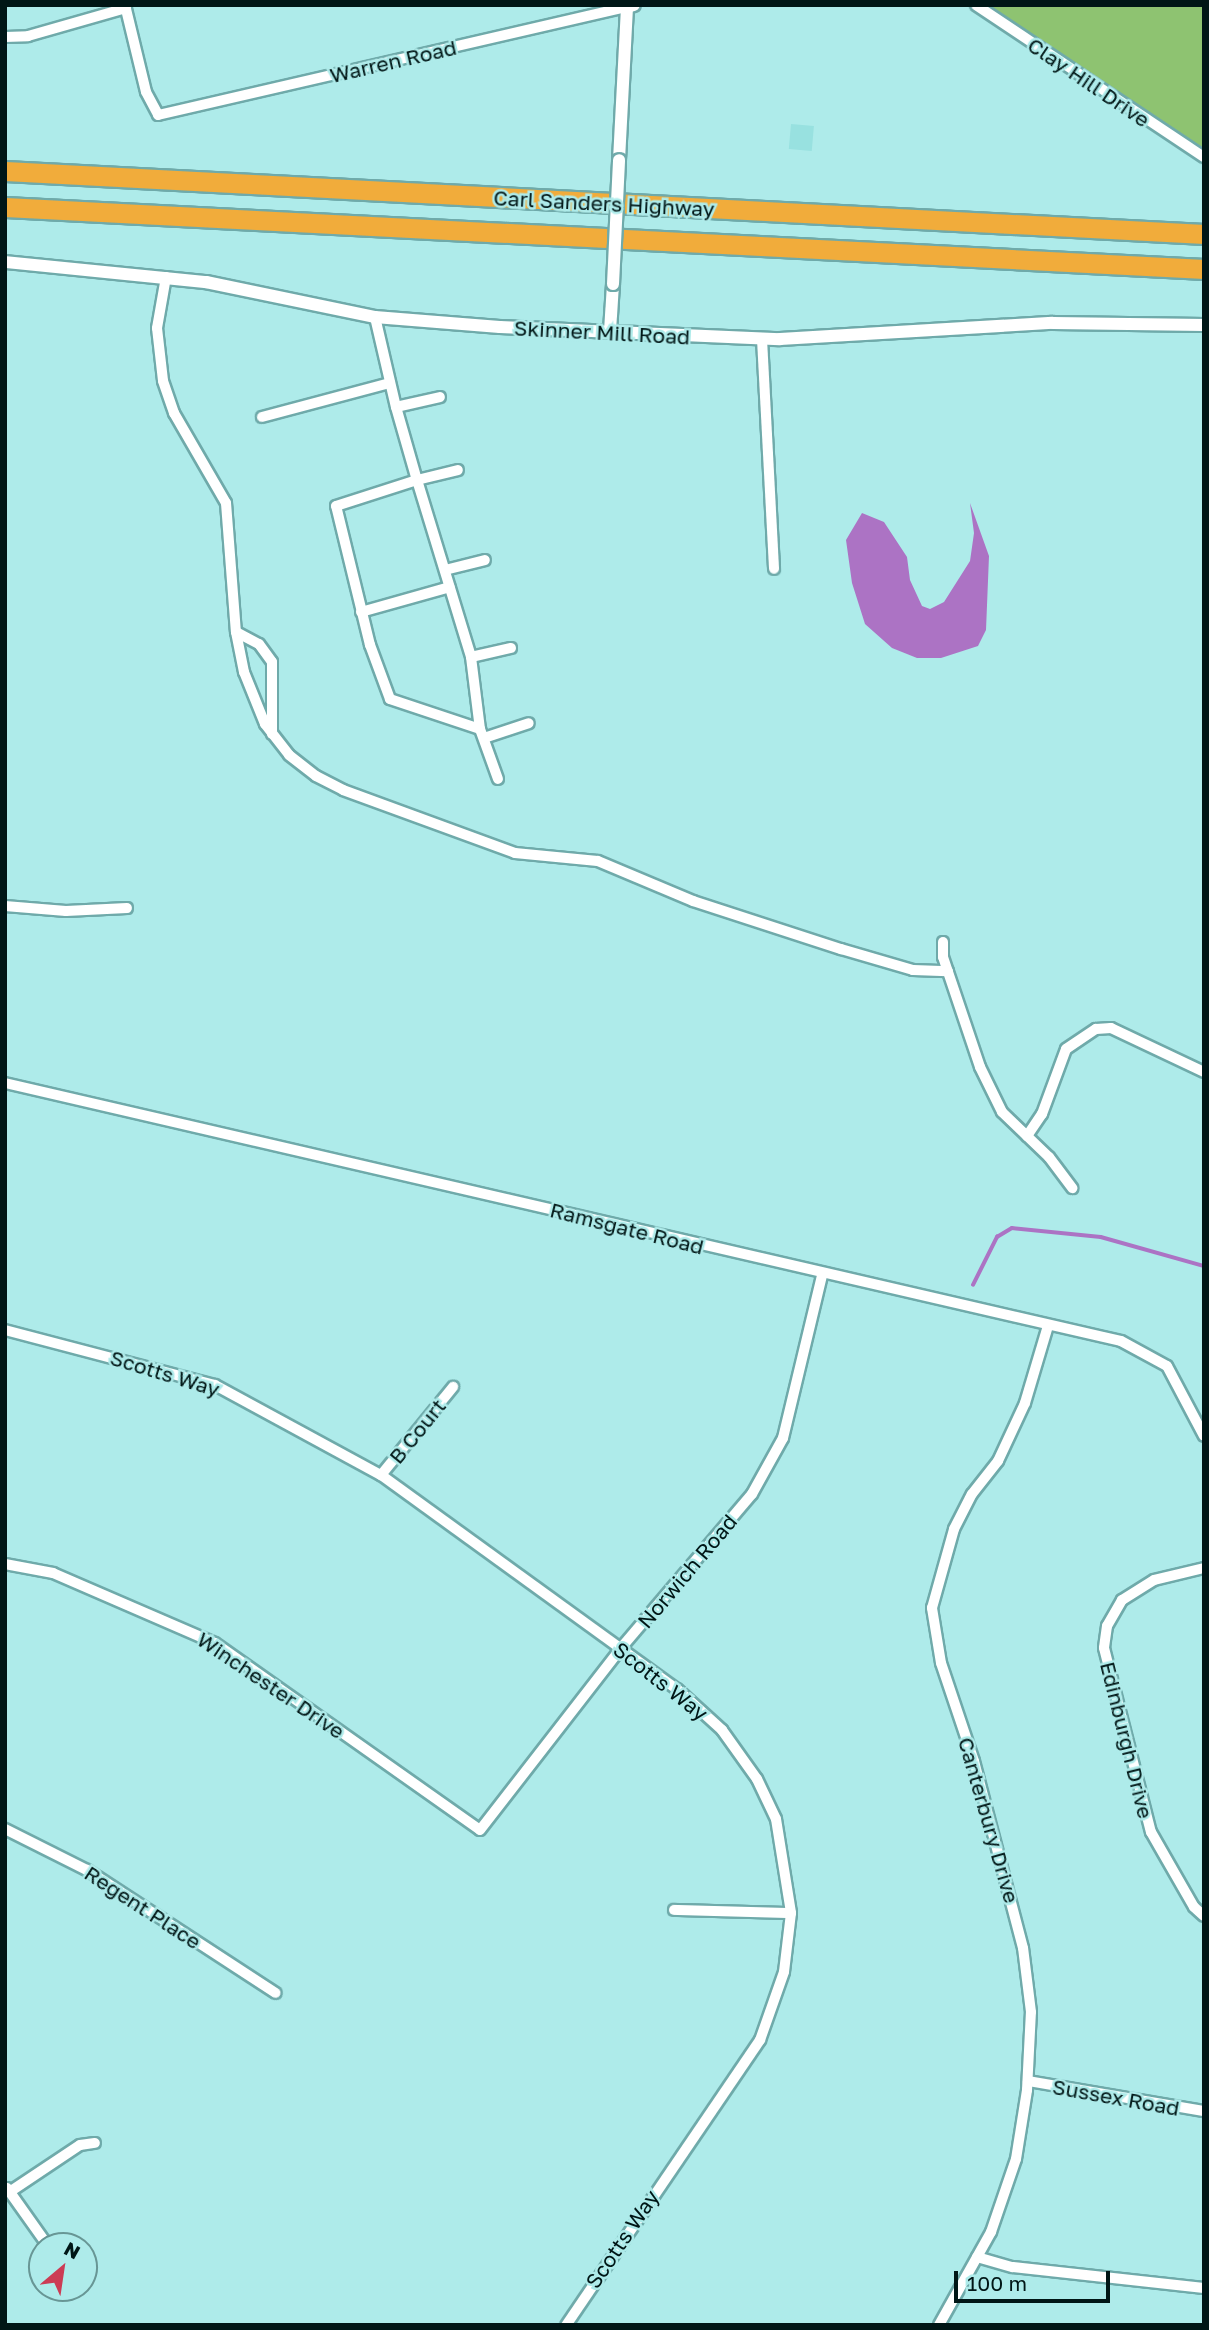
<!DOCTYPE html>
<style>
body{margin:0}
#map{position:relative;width:1209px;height:2330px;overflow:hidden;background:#aeebea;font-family:"Golos Text",sans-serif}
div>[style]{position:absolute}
.built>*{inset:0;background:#98e1e0;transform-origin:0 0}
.green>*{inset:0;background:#8ec371}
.water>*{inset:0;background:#ac73c4}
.stream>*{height:3.5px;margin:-1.75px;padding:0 1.75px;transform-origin:1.75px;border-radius:1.75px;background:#ac73c4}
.roads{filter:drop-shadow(2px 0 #6faaaa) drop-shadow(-2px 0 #6faaaa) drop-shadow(0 2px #6faaaa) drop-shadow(0 -2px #6faaaa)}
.minor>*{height:10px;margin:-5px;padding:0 5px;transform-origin:5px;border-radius:5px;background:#fff}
.tertiary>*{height:12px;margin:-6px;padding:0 6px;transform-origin:6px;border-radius:6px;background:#fff}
.motorway>*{height:19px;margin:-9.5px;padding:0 9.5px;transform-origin:9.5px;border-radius:9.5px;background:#f1ac3b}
.bridges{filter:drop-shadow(2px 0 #6faaaa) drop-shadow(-2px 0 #6faaaa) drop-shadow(0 2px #6faaaa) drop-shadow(0 -2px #6faaaa)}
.tertiary-bridge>*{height:12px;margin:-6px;padding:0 6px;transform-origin:6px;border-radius:6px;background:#fff}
span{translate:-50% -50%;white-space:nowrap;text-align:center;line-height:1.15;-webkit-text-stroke:5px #aeebea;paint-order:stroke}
.street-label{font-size:21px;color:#001616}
.frame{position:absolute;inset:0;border:7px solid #001616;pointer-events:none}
.north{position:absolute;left:28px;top:2232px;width:70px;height:70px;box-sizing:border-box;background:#aeebea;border:2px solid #689695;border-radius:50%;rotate:29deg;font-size:19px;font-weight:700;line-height:28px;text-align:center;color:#001616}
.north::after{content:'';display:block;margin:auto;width:24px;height:32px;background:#cc3c55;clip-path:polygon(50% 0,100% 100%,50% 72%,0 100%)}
.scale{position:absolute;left:954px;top:2271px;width:156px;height:32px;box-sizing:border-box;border:4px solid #001616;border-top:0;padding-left:9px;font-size:21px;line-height:24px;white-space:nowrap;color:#001616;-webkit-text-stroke:5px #aeebea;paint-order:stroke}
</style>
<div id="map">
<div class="built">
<div style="left:791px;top:124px;width:23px;height:25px;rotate:5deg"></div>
</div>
<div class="green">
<div style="clip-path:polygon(983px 5px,1204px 5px,1204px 156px)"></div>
</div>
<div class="water">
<div style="clip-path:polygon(970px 503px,989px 556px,986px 630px,978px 646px,941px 658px,917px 658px,892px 648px,865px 624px,852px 583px,846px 540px,862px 513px,884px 522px,907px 557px,910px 580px,922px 606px,930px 609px,944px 602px,970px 561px,974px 533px)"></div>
</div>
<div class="stream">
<div style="left:973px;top:1285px;width:54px;rotate:-63.4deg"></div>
<div style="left:997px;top:1237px;width:17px;rotate:-31deg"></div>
<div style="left:1012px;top:1228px;width:89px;rotate:5.8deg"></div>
<div style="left:1101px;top:1237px;width:107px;rotate:15.7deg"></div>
</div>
<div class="roads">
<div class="minor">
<div style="left:125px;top:5px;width:89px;rotate:76.4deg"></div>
<div style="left:146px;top:92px;width:26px;rotate:62deg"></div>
<div style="left:158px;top:115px;width:481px;rotate:-13deg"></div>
<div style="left:976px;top:5px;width:274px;rotate:33.7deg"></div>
<div style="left:5px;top:37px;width:23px;rotate:-2deg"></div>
<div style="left:28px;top:36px;width:102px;rotate:-15.9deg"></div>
<div style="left:166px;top:277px;width:52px;rotate:100deg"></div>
<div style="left:157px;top:328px;width:53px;rotate:83.5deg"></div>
<div style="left:163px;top:381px;width:34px;rotate:71deg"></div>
<div style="left:174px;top:413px;width:104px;rotate:60deg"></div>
<div style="left:226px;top:503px;width:129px;rotate:85.6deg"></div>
<div style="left:236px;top:632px;width:41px;rotate:78.7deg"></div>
<div style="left:244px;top:672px;width:56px;rotate:68deg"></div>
<div style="left:265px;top:724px;width:39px;rotate:52deg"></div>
<div style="left:289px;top:755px;width:34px;rotate:38deg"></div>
<div style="left:316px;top:776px;width:30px;rotate:27deg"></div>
<div style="left:343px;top:790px;width:183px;rotate:20.1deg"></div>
<div style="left:515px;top:853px;width:83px;rotate:5.5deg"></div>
<div style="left:598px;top:861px;width:103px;rotate:22.8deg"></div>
<div style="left:693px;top:901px;width:156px;rotate:18deg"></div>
<div style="left:841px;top:949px;width:75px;rotate:16.3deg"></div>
<div style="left:913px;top:970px;width:35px;rotate:2deg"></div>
<div style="left:375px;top:317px;width:92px;rotate:76.9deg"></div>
<div style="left:396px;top:407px;width:76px;rotate:74deg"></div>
<div style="left:417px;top:480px;width:185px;rotate:73deg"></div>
<div style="left:471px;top:657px;width:73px;rotate:82.9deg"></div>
<div style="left:480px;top:729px;width:95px;rotate:-161.6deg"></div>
<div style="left:390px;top:699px;width:58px;rotate:-110.3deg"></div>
<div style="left:370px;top:645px;width:143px;rotate:-103.7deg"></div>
<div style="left:336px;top:506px;width:85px;rotate:-17.8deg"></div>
<div style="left:417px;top:480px;width:42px;rotate:-13.7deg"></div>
<div style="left:762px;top:339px;width:230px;rotate:87deg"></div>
<div style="left:396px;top:407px;width:45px;rotate:-12.8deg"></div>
<div style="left:262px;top:417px;width:132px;rotate:-14.9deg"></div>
<div style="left:445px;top:570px;width:41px;rotate:-14deg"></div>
<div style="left:361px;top:612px;width:92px;rotate:-15.7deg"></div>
<div style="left:236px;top:632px;width:26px;rotate:28deg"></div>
<div style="left:259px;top:644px;width:22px;rotate:54deg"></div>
<div style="left:272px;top:662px;width:72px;rotate:90deg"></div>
<div style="left:471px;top:657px;width:41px;rotate:-12.7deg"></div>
<div style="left:480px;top:729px;width:53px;rotate:70.2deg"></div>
<div style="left:484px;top:738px;width:47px;rotate:-18.4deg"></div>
<div style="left:5px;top:906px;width:61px;rotate:4.7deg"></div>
<div style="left:66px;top:911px;width:61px;rotate:-2.8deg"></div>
<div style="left:943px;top:942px;width:15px;rotate:90deg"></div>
<div style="left:943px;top:957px;width:116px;rotate:71.4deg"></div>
<div style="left:980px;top:1067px;width:50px;rotate:63.9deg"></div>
<div style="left:1002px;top:1112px;width:65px;rotate:43.8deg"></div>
<div style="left:1049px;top:1157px;width:39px;rotate:53deg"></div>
<div style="left:5px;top:1083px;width:1145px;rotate:13.02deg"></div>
<div style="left:1121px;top:1341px;width:52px;rotate:28.5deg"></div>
<div style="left:1167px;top:1366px;width:79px;rotate:62.1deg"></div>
<div style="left:1027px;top:1136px;width:27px;rotate:-56deg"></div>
<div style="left:1042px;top:1114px;width:69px;rotate:-69.7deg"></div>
<div style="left:1066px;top:1049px;width:36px;rotate:-34deg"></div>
<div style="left:1096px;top:1029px;width:15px;rotate:-4deg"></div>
<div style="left:1111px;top:1028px;width:103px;rotate:25.3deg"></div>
<div style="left:5px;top:1330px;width:217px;rotate:14.7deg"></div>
<div style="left:215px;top:1385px;width:189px;rotate:28.5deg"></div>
<div style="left:381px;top:1475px;width:365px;rotate:35.9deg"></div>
<div style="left:677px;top:1689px;width:61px;rotate:42.3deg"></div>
<div style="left:722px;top:1730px;width:60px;rotate:54.5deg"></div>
<div style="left:757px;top:1779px;width:44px;rotate:64.6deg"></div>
<div style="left:776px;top:1819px;width:95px;rotate:80.9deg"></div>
<div style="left:791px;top:1913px;width:59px;rotate:96.8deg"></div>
<div style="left:784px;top:1972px;width:72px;rotate:109.4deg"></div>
<div style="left:760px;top:2040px;width:345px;rotate:124.2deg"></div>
<div style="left:381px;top:1475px;width:114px;rotate:-50.7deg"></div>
<div style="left:5px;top:1564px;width:49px;rotate:10.6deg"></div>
<div style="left:53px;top:1573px;width:176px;rotate:23.4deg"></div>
<div style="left:215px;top:1643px;width:324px;rotate:35.2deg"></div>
<div style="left:480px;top:1830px;width:230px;rotate:-52.2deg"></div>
<div style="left:621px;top:1648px;width:202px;rotate:-49.6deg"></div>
<div style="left:752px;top:1494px;width:64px;rotate:-61deg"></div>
<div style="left:783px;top:1438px;width:168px;rotate:-76.5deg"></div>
<div style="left:1204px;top:1568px;width:51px;rotate:166.5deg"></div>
<div style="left:1154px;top:1580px;width:38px;rotate:148deg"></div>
<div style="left:1122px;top:1600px;width:30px;rotate:120deg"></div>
<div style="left:1107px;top:1626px;width:22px;rotate:98deg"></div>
<div style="left:1104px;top:1648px;width:190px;rotate:75.7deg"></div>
<div style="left:1151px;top:1832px;width:86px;rotate:60.2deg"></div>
<div style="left:1194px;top:1907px;width:13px;rotate:42deg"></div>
<div style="left:5px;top:1829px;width:92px;rotate:26.6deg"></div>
<div style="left:87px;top:1870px;width:225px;rotate:33.1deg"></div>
<div style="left:674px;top:1910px;width:117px;rotate:1.5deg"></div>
<div style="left:1028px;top:2081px;width:179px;rotate:9.7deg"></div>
<div style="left:7px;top:2188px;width:71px;rotate:54.7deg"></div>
<div style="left:11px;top:2191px;width:83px;rotate:-33.7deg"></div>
<div style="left:80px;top:2145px;width:15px;rotate:-8deg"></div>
<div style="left:977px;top:2257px;width:37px;rotate:16deg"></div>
<div style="left:1013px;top:2267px;width:192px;rotate:6.3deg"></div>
<div style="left:939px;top:2325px;width:107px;rotate:-60.8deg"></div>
<div style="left:991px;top:2232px;width:77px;rotate:-71.1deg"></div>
<div style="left:1016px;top:2159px;width:70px;rotate:-80.9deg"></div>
<div style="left:1027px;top:2090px;width:78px;rotate:-87.1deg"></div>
<div style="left:1031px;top:2012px;width:64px;rotate:-97.1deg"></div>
<div style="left:1023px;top:1948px;width:193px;rotate:-104.7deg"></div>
<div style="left:974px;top:1761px;width:103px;rotate:-108.6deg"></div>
<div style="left:941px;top:1663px;width:56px;rotate:-99.3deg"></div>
<div style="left:932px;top:1608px;width:82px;rotate:-74.4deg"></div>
<div style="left:954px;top:1529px;width:39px;rotate:-63deg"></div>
<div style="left:972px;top:1494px;width:42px;rotate:-51.8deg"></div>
<div style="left:998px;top:1461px;width:64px;rotate:-65deg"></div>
<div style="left:1025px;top:1403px;width:80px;rotate:-73.4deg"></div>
</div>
<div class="tertiary">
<div style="left:619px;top:160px;width:153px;rotate:-87deg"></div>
<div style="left:627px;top:7px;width:7px;rotate:-16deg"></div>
<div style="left:5px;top:262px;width:202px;rotate:5.7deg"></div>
<div style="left:206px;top:282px;width:173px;rotate:11.7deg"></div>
<div style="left:375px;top:317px;width:125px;rotate:4.6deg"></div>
<div style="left:500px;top:327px;width:280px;rotate:2.5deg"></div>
<div style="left:780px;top:339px;width:273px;rotate:-3.4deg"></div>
<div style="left:1053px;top:323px;width:151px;rotate:0.8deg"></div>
<div style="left:610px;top:331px;width:47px;rotate:-86.3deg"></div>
</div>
<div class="motorway">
<div style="left:5px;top:171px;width:1201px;rotate:3.01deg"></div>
<div style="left:5px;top:207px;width:1201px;rotate:2.96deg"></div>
</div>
</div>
<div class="bridges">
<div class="tertiary-bridge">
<div style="left:613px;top:284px;width:124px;rotate:-87.2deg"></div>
</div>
</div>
<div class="street-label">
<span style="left:393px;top:61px;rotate:-13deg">Warren Road</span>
<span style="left:1089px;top:82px;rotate:34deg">Clay Hill Drive</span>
<span style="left:604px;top:203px;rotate:3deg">Carl Sanders Highway</span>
<span style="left:602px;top:332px;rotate:3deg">Skinner Mill Road</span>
<span style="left:627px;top:1228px;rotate:14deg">Ramsgate Road</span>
<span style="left:165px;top:1373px;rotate:17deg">Scotts Way</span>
<span style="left:417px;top:1431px;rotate:-51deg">B Court</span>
<span style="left:687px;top:1571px;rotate:-50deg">Norwich Road</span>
<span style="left:661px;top:1681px;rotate:38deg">Scotts Way</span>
<span style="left:271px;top:1685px;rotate:34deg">Winchester Drive</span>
<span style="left:1127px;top:1740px;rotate:76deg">Edinburgh Drive</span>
<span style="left:989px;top:1820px;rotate:74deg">Canterbury Drive</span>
<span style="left:143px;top:1907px;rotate:33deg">Regent Place</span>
<span style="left:1116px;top:2097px;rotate:10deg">Sussex Road</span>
<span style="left:622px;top:2239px;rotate:-56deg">Scotts Way</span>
</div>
<div class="frame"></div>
<div class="north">N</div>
<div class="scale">100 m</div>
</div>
